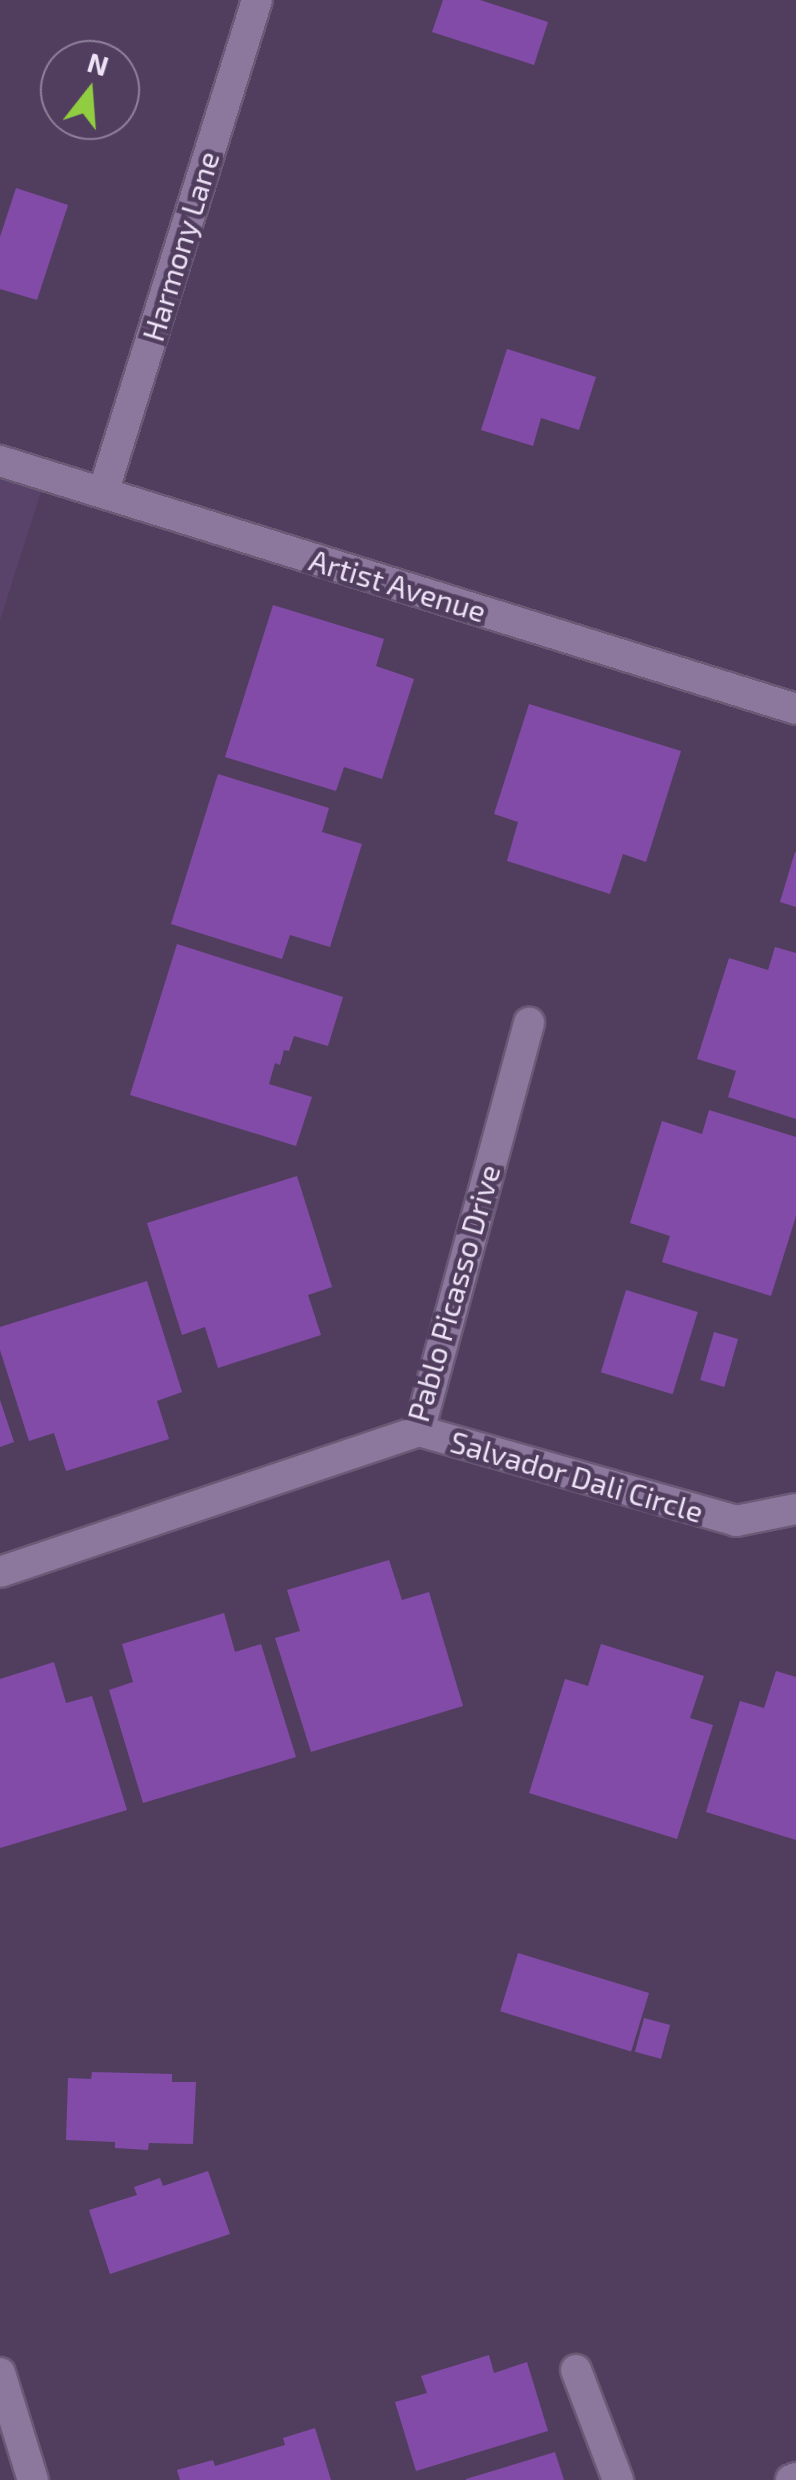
<!DOCTYPE html>
<style>
body{margin:0}
#map{position:relative;width:796px;height:2480px;overflow:hidden;background:#513e5f;font-family:"Exo 2",sans-serif}
div>[style]{position:absolute}
.built>*{inset:0;background:#5a436b}
.building>*{inset:0;background:#834ba8;transform-origin:0 0}
.roads{filter:drop-shadow(2px 0 #6a5a76) drop-shadow(-2px 0 #6a5a76) drop-shadow(0 2px #6a5a76) drop-shadow(0 -2px #6a5a76)}
.minor>*{height:30px;margin:-15px;padding:0 15px;transform-origin:15px;border-radius:15px;background:#8c789c}
span{translate:-50% -50%;white-space:nowrap;text-align:center;line-height:1.15;-webkit-text-stroke:9px #513e5f;paint-order:stroke}
.street-label{font-size:30px;color:#ede2f6}
.north{position:absolute;left:40px;top:40px;width:100px;height:100px;box-sizing:border-box;background:#513e5f;border:2px solid #8f809b;border-radius:50%;rotate:17deg;font-size:28px;font-weight:700;line-height:40px;text-align:center;color:#ede2f6}
.north::after{content:'';display:block;margin:auto;width:35px;height:45px;background:#91cd40;clip-path:polygon(50% 0,100% 100%,50% 72%,0 100%)}
</style>
<div id="map">
<div class="built">
<div style="clip-path:polygon(0 475px,42px 489px,0 620px)"></div>
</div>
<div class="building">
<div style="clip-path:polygon(443px 0,480px 0,548px 22px,534px 65px,432px 32px)"></div>
<div style="clip-path:polygon(16px 188px,68px 205px,37px 300px,0 289px,0 237px)"></div>
<div style="clip-path:polygon(507px 349px,596px 377px,579px 430px,541px 418px,533px 446px,481px 430px)"></div>
<div style="clip-path:polygon(273px 605px,384px 639px,376px 666px,414px 679px,382px 779px,344px 767px,336px 791px,225px 757px)"></div>
<div style="clip-path:polygon(529px 704px,681px 751px,646px 862px,623px 854px,610px 894px,507px 861px,518px 822px,494px 814px)"></div>
<div style="clip-path:polygon(218px 774px,329px 808px,322px 832px,362px 844px,330px 947px,290px 935px,282px 959px,171px 924px)"></div>
<div style="clip-path:polygon(795px 852px,796px 853px,796px 907px,780px 902px)"></div>
<div style="clip-path:polygon(177px 944px,343px 997px,328px 1046px,294px 1036px,289px 1051px,284px 1050px,280px 1065px,275px 1063px,269px 1084px,312px 1097px,296px 1146px,130px 1095px)"></div>
<div style="clip-path:polygon(775px 947px,796px 953px,796px 1119px,728px 1097px,736px 1071px,697px 1059px,729px 958px,768px 970px)"></div>
<div style="clip-path:polygon(709px 1110px,796px 1137px,796px 1216px,771px 1296px,662px 1262px,670px 1236px,630px 1223px,662px 1121px,702px 1134px)"></div>
<div style="clip-path:polygon(297px 1176px,332px 1287px,308px 1295px,321px 1335px,218px 1368px,205px 1327px,182px 1335px,147px 1223px)"></div>
<div style="clip-path:polygon(147px 1281px,182px 1392px,157px 1401px,169px 1439px,66px 1471px,54px 1433px,29px 1441px,0 1350px,0 1327px)"></div>
<div style="left:626px;top:1290px;width:75px;height:86px;rotate:17deg"></div>
<div style="left:714px;top:1332px;width:25px;height:50px;rotate:16deg"></div>
<div style="clip-path:polygon(0 1400px,14px 1442px,0 1447px)"></div>
<div style="clip-path:polygon(389px 1560px,402px 1600px,429px 1592px,463px 1706px,311px 1752px,275px 1638px,300px 1631px,287px 1590px)"></div>
<div style="clip-path:polygon(224px 1613px,235px 1652px,261px 1644px,296px 1757px,143px 1803px,109px 1690px,133px 1682px,122px 1644px)"></div>
<div style="clip-path:polygon(601px 1644px,704px 1676px,690px 1718px,713px 1725px,677px 1839px,529px 1793px,565px 1679px,588px 1686px)"></div>
<div style="clip-path:polygon(54px 1662px,66px 1703px,92px 1696px,127px 1810px,0 1848px,0 1679px)"></div>
<div style="clip-path:polygon(776px 1671px,796px 1677px,796px 1840px,706px 1812px,740px 1701px,764px 1708px)"></div>
<div style="left:518px;top:1953px;width:137px;height:61px;rotate:17deg"></div>
<div style="left:644px;top:2018px;width:27px;height:35px;rotate:15deg"></div>
<div style="clip-path:polygon(92px 2072px,172px 2074px,172px 2082px,196px 2082px,193px 2144px,149px 2143px,148px 2150px,115px 2148px,115px 2142px,66px 2140px,68px 2078px,91px 2079px)"></div>
<div style="clip-path:polygon(208px 2171px,230px 2234px,110px 2274px,89px 2210px,137px 2195px,134px 2187px,160px 2178px,163px 2186px)"></div>
<div style="clip-path:polygon(489px 2355px,494px 2373px,527px 2362px,548px 2431px,416px 2471px,395px 2402px,427px 2393px,421px 2376px)"></div>
<div style="clip-path:polygon(315px 2428px,331px 2480px,180px 2480px,177px 2470px,213px 2460px,215px 2466px,285px 2445px,283px 2438px)"></div>
<div style="clip-path:polygon(555px 2452px,564px 2480px,466px 2480px,466px 2479px)"></div>
</div>
<div class="roads">
<div class="minor">
<div style="left:0;top:461px;width:834px;rotate:17.3deg"></div>
<div style="left:103px;top:493px;width:516px;rotate:-72.65deg"></div>
<div style="left:419px;top:1431px;width:330px;rotate:15.8deg"></div>
<div style="left:736px;top:1521px;width:61px;rotate:-11.3deg"></div>
<div style="left:0;top:1572px;width:442px;rotate:-18.6deg"></div>
<div style="left:419px;top:1431px;width:423px;rotate:-74.9deg"></div>
<div style="left:576px;top:2370px;width:118px;rotate:69.1deg"></div>
<div style="left:0;top:2373px;width:112px;rotate:72.9deg"></div>
<div style="left:791px;top:2480px;width:5px;rotate:-22deg"></div>
</div>
</div>
<div class="street-label">
<span style="left:180px;top:246px;rotate:-73deg">Harmony Lane</span>
<span style="left:398px;top:585px;rotate:17deg">Artist Avenue</span>
<span style="left:453px;top:1293px;rotate:-74deg">Pablo Picasso Drive</span>
<span style="left:577px;top:1476px;rotate:16deg">Salvador Dali Circle</span>
</div>
<div class="north">N</div>
</div>
